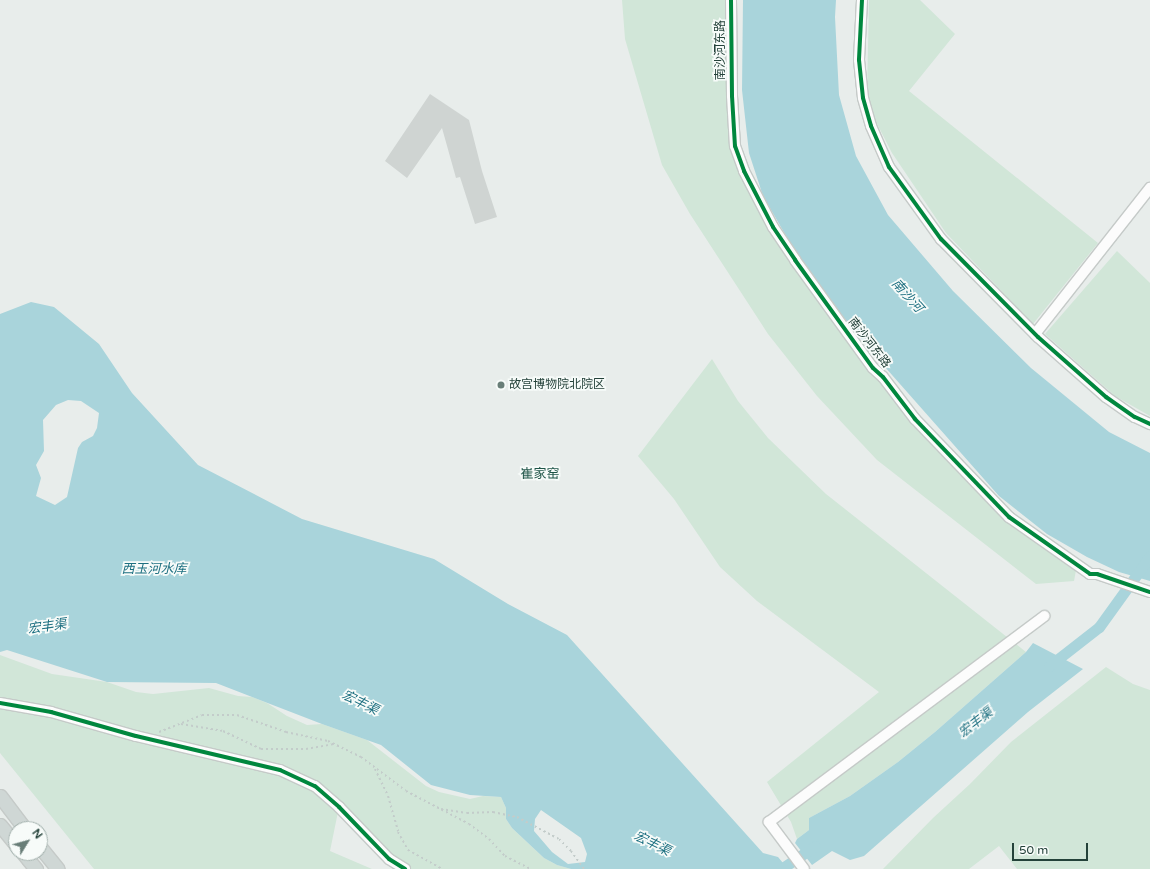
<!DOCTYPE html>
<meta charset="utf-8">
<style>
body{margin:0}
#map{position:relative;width:1150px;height:869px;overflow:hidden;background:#e8edeb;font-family:"Varela Round","Noto Sans SC",sans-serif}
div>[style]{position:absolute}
.green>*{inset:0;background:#d1e6d8}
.water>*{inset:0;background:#a9d4db}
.canal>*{height:11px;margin:-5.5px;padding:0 5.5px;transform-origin:5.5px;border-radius:5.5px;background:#a9d4db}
.building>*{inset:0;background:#cfd4d2}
.path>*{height:2px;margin-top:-1px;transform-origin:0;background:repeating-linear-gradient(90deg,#c3ccca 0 2px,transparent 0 5px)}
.roads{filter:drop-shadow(1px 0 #c5cac8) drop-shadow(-1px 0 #c5cac8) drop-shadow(0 1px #c5cac8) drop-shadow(0 -1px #c5cac8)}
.minor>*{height:10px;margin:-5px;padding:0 5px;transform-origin:5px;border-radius:5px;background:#fcfcfc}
.major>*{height:13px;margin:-6.5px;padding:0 6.5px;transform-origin:6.5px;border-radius:6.5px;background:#cfd7d5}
.cycleway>*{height:4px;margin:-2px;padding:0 2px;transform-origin:2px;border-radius:2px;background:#00873e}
.dots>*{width:11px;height:11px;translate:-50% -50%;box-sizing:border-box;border:2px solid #f7fbf9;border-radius:50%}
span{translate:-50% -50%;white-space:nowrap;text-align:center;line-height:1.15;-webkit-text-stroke:3.5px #f7fbf9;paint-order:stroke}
.street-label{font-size:12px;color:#24423a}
.poi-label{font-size:12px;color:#24423a}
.left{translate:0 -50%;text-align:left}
.water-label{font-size:13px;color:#1c6f80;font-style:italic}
.neighbourhood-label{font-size:13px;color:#1f5548}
.north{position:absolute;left:8px;top:821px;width:40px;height:40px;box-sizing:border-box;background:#f7fbf9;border:1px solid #a3b1ad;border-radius:50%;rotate:53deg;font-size:11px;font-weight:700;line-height:16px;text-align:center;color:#24423a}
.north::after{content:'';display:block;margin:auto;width:14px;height:18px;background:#697e78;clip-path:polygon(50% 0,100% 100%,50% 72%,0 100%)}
.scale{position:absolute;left:1012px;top:843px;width:76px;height:18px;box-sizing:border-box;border:2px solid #24423a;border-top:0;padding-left:5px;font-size:12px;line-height:14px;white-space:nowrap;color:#24423a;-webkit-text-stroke:3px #f7fbf9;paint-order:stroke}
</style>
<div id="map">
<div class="green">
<div style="clip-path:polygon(622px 0,731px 0,735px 146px,773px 227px,873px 368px,1009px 517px,1077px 565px,1074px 581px,1036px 584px,877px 460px,817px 396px,768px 334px,690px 214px,662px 165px,625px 39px)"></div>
<div style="clip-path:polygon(869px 0,920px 0,955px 34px,909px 91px,1098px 243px,1033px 324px,946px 233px,892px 153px,873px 116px,867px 93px)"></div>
<div style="clip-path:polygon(1117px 251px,1150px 283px,1150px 416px,1115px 396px,1045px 334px)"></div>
<div style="clip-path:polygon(712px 359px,738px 401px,768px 438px,826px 494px,1026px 652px,935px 732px,898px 762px,850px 796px,809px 818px,809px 830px,797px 839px,791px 822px,767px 782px,879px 692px,757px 601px,720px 567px,674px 499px,638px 456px)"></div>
<div style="clip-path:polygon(0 655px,52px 674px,107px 682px,136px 692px,153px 694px,209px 688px,238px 696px,252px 697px,267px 703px,287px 716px,307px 725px,322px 724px,367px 740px,426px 786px,439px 792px,470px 799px,483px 796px,501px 797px,506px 808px,506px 819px,512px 828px,544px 858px,557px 865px,571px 869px,405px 869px,339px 807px,330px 851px,372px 869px,94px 869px,0 753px)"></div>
<div style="clip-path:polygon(1106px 667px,1133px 684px,1150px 690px,1150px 869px,1017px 869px,999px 846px,969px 869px,883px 869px,933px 818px,970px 784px,1011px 742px)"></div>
</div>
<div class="water">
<div style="clip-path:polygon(743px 0,836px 0,835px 17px,839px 95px,856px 156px,888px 215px,953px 291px,1031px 368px,1109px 432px,1150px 453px,1150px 581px,1119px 572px,1087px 557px,1047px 534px,999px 496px,877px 358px,808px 274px,763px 196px,749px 153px,742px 90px)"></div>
<div style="clip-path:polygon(evenodd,31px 302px,54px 307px,99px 344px,132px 393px,198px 465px,302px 519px,434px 559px,508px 604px,567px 635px,763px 853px,778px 857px,788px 869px,571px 869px,557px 865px,544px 858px,512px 828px,506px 819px,506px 808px,501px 797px,470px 795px,431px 785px,381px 745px,322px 724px,216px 683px,107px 682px,7px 650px,0 652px,0 314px,31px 302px,68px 400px,81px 401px,99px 413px,97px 428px,93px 436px,82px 442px,78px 448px,67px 497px,55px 505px,36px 496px,41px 478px,36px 465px,44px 451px,43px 420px,56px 405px,68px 400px,31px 302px,541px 810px,581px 838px,587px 854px,585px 862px,568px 864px,552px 852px,534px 831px,535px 819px,541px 810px)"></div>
<div style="clip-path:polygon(1033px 643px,1083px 669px,1028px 712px,864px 856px,850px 860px,832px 851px,812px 865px,795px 843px,797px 839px,809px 830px,809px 818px,850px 796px,898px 762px,935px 732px,1026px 652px)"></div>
</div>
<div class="canal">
<div style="left:1049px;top:666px;width:63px;rotate:-38deg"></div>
<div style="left:1099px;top:627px;width:87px;rotate:-54.3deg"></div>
<div style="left:781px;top:869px;width:41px;rotate:-34.1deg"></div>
</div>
<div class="building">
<div style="clip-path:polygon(430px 94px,469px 120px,482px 171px,497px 217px,475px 224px,460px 177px,456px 178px,442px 128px,407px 178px,385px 161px)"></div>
</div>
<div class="path">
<div style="left:181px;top:724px;width:43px;rotate:9.5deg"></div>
<div style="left:223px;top:731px;width:42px;rotate:25.3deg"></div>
<div style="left:261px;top:749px;width:45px"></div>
<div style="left:306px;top:749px;width:28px;rotate:-10deg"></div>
<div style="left:159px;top:732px;width:46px;rotate:-21.6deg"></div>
<div style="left:202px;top:715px;width:35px"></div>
<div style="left:237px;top:715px;width:52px;rotate:19.1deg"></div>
<div style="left:286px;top:732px;width:43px;rotate:12.1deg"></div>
<div style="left:328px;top:741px;width:37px;rotate:26deg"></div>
<div style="left:361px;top:757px;width:56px;rotate:37.1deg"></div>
<div style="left:406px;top:791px;width:71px;rotate:27.6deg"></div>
<div style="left:469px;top:824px;width:25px;rotate:37deg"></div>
<div style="left:489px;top:839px;width:23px;rotate:47deg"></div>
<div style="left:505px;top:856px;width:28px;rotate:27deg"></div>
<div style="left:375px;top:769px;width:30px;rotate:64deg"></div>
<div style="left:388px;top:796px;width:37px;rotate:74deg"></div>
<div style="left:398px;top:832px;width:21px;rotate:61deg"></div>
<div style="left:408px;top:850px;width:39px;rotate:29deg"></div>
<div style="left:441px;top:809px;width:26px;rotate:9deg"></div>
<div style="left:467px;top:813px;width:26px;rotate:-2deg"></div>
<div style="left:493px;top:812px;width:25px;rotate:12deg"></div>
<div style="left:517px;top:817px;width:47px;rotate:27.6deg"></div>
<div style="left:559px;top:839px;width:17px;rotate:45deg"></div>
<div style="left:571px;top:851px;width:22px;rotate:54deg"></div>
</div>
<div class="roads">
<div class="minor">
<div style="left:731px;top:0;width:96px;rotate:89.4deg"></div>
<div style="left:732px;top:96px;width:50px;rotate:86.6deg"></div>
<div style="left:735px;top:146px;width:27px;rotate:70deg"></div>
<div style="left:744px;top:171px;width:63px;rotate:62.6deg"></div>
<div style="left:773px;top:227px;width:40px;rotate:56deg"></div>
<div style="left:795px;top:260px;width:133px;rotate:54.2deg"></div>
<div style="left:873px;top:368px;width:13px;rotate:42deg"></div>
<div style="left:883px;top:377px;width:53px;rotate:52.7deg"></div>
<div style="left:915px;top:419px;width:136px;rotate:46.2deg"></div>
<div style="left:1009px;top:517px;width:99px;rotate:35.1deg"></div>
<div style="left:1090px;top:574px;width:7px"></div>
<div style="left:1097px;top:574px;width:56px;rotate:18.8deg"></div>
<div style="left:862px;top:0;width:60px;rotate:92.9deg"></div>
<div style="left:859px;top:60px;width:38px;rotate:84deg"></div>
<div style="left:863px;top:98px;width:29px;rotate:74deg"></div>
<div style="left:871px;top:126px;width:45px;rotate:66.3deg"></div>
<div style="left:889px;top:167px;width:89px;rotate:54.2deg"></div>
<div style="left:941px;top:239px;width:138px;rotate:45.3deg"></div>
<div style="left:1038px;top:337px;width:91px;rotate:41.4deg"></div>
<div style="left:1106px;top:397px;width:35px;rotate:35deg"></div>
<div style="left:1135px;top:417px;width:17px;rotate:25deg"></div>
<div style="left:1035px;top:334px;width:186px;rotate:-51.8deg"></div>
<div style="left:0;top:703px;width:52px;rotate:10deg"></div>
<div style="left:51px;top:712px;width:88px;rotate:15.8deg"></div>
<div style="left:136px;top:736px;width:148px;rotate:13.3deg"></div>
<div style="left:280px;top:770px;width:38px;rotate:25deg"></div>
<div style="left:315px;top:786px;width:32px;rotate:41deg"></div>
<div style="left:339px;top:807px;width:72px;rotate:46.1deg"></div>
<div style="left:389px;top:859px;width:19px;rotate:32deg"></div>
<div style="left:804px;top:869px;width:59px;rotate:-126.7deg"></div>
<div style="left:769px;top:822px;width:344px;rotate:-36.8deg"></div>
</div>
<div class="major">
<div style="left:0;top:796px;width:41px;rotate:52.9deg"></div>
<div style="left:0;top:825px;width:26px;rotate:51deg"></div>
<div style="left:40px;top:847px;width:28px;rotate:51deg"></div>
<div style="left:23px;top:853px;width:21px;rotate:51deg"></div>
</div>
</div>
<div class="cycleway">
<div style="left:731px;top:0;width:96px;rotate:89.4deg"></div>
<div style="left:732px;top:96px;width:50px;rotate:86.6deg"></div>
<div style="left:735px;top:146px;width:27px;rotate:70deg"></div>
<div style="left:744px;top:171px;width:63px;rotate:62.6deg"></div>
<div style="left:773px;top:227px;width:40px;rotate:56deg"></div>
<div style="left:795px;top:260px;width:133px;rotate:54.2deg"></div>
<div style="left:873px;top:368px;width:13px;rotate:42deg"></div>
<div style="left:883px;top:377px;width:53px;rotate:52.7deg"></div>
<div style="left:915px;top:419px;width:136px;rotate:46.2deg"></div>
<div style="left:1009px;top:517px;width:99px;rotate:35.1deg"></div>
<div style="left:1090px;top:574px;width:7px"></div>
<div style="left:1097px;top:574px;width:56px;rotate:18.8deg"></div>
<div style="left:862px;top:0;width:60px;rotate:92.9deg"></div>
<div style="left:859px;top:60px;width:38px;rotate:84deg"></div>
<div style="left:863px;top:98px;width:29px;rotate:74deg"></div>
<div style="left:871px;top:126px;width:45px;rotate:66.3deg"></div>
<div style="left:889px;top:167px;width:89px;rotate:54.2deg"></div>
<div style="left:941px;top:239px;width:138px;rotate:45.3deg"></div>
<div style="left:1038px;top:337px;width:91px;rotate:41.4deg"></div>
<div style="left:1106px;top:397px;width:35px;rotate:35deg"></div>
<div style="left:1135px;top:417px;width:17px;rotate:25deg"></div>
<div style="left:0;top:703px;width:52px;rotate:10deg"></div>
<div style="left:51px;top:712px;width:88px;rotate:15.8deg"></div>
<div style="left:136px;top:736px;width:148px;rotate:13.3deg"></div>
<div style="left:280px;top:770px;width:38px;rotate:25deg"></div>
<div style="left:315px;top:786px;width:32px;rotate:41deg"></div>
<div style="left:339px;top:807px;width:72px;rotate:46.1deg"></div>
<div style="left:389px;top:859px;width:19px;rotate:32deg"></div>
</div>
<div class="dots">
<div style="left:501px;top:385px;background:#697e78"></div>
</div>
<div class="street-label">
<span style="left:721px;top:50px;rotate:-90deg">南沙河东路</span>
<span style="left:869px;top:343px;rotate:52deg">南沙河东路</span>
</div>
<div class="poi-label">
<span class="left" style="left:509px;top:385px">故宫博物院北院区</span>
</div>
<div class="water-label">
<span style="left:907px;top:296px;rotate:48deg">南沙河</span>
<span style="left:154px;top:569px">西玉河水库</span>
<span style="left:47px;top:627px;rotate:-8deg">宏丰渠</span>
<span style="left:360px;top:703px;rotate:26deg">宏丰渠</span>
<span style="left:976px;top:723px;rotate:-38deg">宏丰渠</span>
<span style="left:652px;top:844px;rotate:26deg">宏丰渠</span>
</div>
<div class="neighbourhood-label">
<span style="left:540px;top:474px">崔家窑</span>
</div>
<div class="north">N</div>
<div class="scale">50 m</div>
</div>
